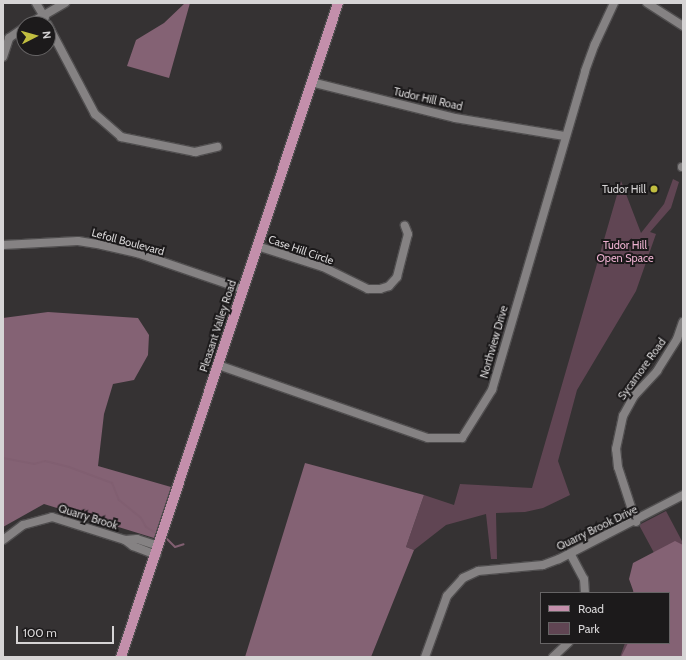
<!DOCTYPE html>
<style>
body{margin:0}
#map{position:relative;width:686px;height:660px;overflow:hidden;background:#353233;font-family:Cabin,sans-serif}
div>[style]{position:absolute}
.green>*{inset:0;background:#604553}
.forest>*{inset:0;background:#846274}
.stream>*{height:2px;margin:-1px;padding:0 1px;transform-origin:1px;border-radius:1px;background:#815f71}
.roads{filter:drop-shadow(1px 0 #504e4f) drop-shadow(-1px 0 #504e4f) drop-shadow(0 1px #504e4f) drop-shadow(0 -1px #504e4f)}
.minor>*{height:8px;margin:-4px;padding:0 4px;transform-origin:4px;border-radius:4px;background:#858283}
.major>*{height:10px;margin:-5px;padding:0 5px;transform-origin:5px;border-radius:5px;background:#c38fab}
.dots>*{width:11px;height:11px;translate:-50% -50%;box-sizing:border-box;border:2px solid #1c1a1b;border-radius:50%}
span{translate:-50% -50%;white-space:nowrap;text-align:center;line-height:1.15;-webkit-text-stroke:4px #1c1a1b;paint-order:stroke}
.street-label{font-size:11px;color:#d6d4d5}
.poi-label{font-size:11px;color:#d6d4d5}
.right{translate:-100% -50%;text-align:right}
.park-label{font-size:11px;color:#edb1d0}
.frame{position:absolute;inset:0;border:4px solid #d6d4d5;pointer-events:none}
.legend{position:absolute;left:540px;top:592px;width:130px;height:52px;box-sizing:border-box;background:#1c1a1b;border:1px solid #666465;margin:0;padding:5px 7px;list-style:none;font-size:12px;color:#d6d4d5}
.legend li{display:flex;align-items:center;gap:8px;height:20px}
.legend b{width:20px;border:1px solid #666465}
.north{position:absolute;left:16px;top:16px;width:40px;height:40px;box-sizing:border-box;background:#1c1a1b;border:1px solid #666465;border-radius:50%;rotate:84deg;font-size:11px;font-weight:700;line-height:16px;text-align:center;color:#d6d4d5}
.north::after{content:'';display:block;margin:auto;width:14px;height:18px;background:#c1be40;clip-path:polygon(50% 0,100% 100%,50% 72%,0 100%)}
.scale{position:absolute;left:16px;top:626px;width:98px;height:18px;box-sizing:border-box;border:2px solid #d6d4d5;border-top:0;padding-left:5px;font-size:12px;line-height:14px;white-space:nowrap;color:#d6d4d5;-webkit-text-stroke:3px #1c1a1b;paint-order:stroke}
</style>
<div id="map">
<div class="green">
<div style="clip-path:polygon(673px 179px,679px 182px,671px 208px,650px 232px,656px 234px,636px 291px,577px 390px,558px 461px,570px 495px,543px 508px,525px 512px,496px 513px,497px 559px,491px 559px,486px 514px,446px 525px,414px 550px,406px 547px,424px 495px,454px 505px,460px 484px,532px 488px,621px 181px,641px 233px,664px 204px)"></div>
<div style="clip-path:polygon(666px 511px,683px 543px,683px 657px,620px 657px,625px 643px,669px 643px,669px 593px,633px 593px,633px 578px,660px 564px,639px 525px)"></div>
</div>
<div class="forest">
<div style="clip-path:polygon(185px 3px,190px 3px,169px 78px,127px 66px,136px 40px,164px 23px)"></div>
<div style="clip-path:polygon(48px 312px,138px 318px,149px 335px,148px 355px,134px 380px,113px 384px,104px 414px,98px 466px,171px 487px,154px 538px,44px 504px,3px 527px,3px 318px)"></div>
<div style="clip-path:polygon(305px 463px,424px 495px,406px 547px,414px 550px,371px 657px,245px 657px)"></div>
<div style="clip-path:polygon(675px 541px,683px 545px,683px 657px,621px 657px,628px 643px,669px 643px,669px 593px,634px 593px,629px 579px,633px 563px)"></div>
</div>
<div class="stream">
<div style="left:3px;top:458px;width:32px;rotate:11deg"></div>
<div style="left:34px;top:464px;width:11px;rotate:-15deg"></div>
<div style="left:45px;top:461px;width:25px;rotate:14deg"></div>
<div style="left:69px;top:467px;width:46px;rotate:20.4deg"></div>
<div style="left:112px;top:483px;width:18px;rotate:68deg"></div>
<div style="left:119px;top:500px;width:28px;rotate:39deg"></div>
<div style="left:141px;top:518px;width:10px;rotate:61deg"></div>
<div style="left:146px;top:527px;width:13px;rotate:32deg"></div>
<div style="left:167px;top:539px;width:11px;rotate:45deg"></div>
<div style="left:175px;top:547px;width:9px;rotate:-18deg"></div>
</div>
<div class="roads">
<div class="minor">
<div style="left:36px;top:3px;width:17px;rotate:59deg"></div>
<div style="left:647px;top:3px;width:43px;rotate:32.6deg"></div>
<div style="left:29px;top:24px;width:42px;rotate:-30.3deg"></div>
<div style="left:48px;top:25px;width:101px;rotate:62.2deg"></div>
<div style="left:95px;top:114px;width:35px;rotate:41deg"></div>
<div style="left:121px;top:137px;width:76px;rotate:11.5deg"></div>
<div style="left:195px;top:152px;width:23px;rotate:-13deg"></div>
<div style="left:3px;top:57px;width:20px;rotate:-72deg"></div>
<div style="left:9px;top:38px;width:18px;rotate:-34deg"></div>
<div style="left:311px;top:82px;width:148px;rotate:14deg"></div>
<div style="left:455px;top:118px;width:111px;rotate:9.3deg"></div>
<div style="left:682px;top:167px;width:1px"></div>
<div style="left:3px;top:245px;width:75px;rotate:-3.1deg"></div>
<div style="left:78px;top:241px;width:24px;rotate:9deg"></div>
<div style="left:102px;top:245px;width:36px;rotate:13deg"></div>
<div style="left:137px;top:253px;width:111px;rotate:18.9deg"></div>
<div style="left:257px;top:246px;width:69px;rotate:17.7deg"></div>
<div style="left:323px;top:267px;width:50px;rotate:26.1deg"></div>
<div style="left:368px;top:289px;width:12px"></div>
<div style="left:380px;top:289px;width:9px;rotate:-18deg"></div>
<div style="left:389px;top:286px;width:12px;rotate:-48deg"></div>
<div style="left:397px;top:277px;width:44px;rotate:-75.7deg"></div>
<div style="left:408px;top:234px;width:9px;rotate:-111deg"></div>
<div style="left:218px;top:365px;width:222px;rotate:19.2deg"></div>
<div style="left:428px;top:438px;width:34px"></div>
<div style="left:462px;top:438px;width:57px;rotate:-58deg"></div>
<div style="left:492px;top:390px;width:332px;rotate:-73.7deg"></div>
<div style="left:585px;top:71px;width:29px;rotate:-70deg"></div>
<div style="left:595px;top:44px;width:45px;rotate:-65.1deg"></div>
<div style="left:636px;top:522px;width:58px;rotate:-108.1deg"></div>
<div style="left:618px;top:467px;width:18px;rotate:-96deg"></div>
<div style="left:616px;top:449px;width:34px;rotate:-78deg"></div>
<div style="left:623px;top:416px;width:23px;rotate:-61deg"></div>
<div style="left:634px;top:396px;width:34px;rotate:-47deg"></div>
<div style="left:657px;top:371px;width:38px;rotate:-58deg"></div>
<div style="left:677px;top:339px;width:18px;rotate:-71deg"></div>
<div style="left:3px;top:540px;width:25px;rotate:-37deg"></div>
<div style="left:23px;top:525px;width:30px;rotate:-15deg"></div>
<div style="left:52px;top:517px;width:77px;rotate:17.5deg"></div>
<div style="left:125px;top:540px;width:10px;rotate:37deg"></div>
<div style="left:133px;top:546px;width:25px;rotate:21deg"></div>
<div style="left:125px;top:540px;width:12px;rotate:-5deg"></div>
<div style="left:137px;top:539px;width:23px;rotate:18deg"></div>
<div style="left:571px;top:555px;width:27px;rotate:62deg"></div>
<div style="left:584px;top:579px;width:14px;rotate:86deg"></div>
<div style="left:425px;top:657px;width:65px;rotate:-70.2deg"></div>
<div style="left:447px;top:596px;width:24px;rotate:-48deg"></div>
<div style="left:463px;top:578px;width:17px;rotate:-25deg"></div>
<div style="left:478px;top:571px;width:65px;rotate:-5.3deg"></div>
<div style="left:543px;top:565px;width:17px;rotate:-21deg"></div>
<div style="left:559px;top:559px;width:140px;rotate:-27.3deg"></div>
<div style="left:553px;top:657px;width:21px;rotate:-43deg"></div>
</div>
<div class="major">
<div style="left:121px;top:657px;width:689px;rotate:-71.64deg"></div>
</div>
</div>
<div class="dots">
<div style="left:654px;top:189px;background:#c1be40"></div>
</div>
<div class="street-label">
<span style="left:428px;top:99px;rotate:13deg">Tudor Hill Road</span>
<span style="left:128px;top:242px;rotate:15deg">Lefoll Boulevard</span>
<span style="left:301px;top:250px;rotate:19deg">Case Hill Circle</span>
<span style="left:218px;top:326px;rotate:-72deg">Pleasant Valley Road</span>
<span style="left:494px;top:342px;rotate:-74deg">Northview Drive</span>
<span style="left:642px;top:369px;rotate:-54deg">Sycamore Road</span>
<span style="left:88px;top:517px;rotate:17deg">Quarry Brook</span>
<span style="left:597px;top:528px;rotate:-26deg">Quarry Brook Drive</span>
</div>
<div class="poi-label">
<span class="right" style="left:646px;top:189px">Tudor Hill</span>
</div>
<div class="park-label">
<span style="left:625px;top:252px">Tudor Hill<br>Open Space</span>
</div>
<div class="frame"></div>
<ul class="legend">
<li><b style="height:5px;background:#c38fab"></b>Road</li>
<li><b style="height:11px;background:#604553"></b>Park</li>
</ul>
<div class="north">N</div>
<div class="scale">100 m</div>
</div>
